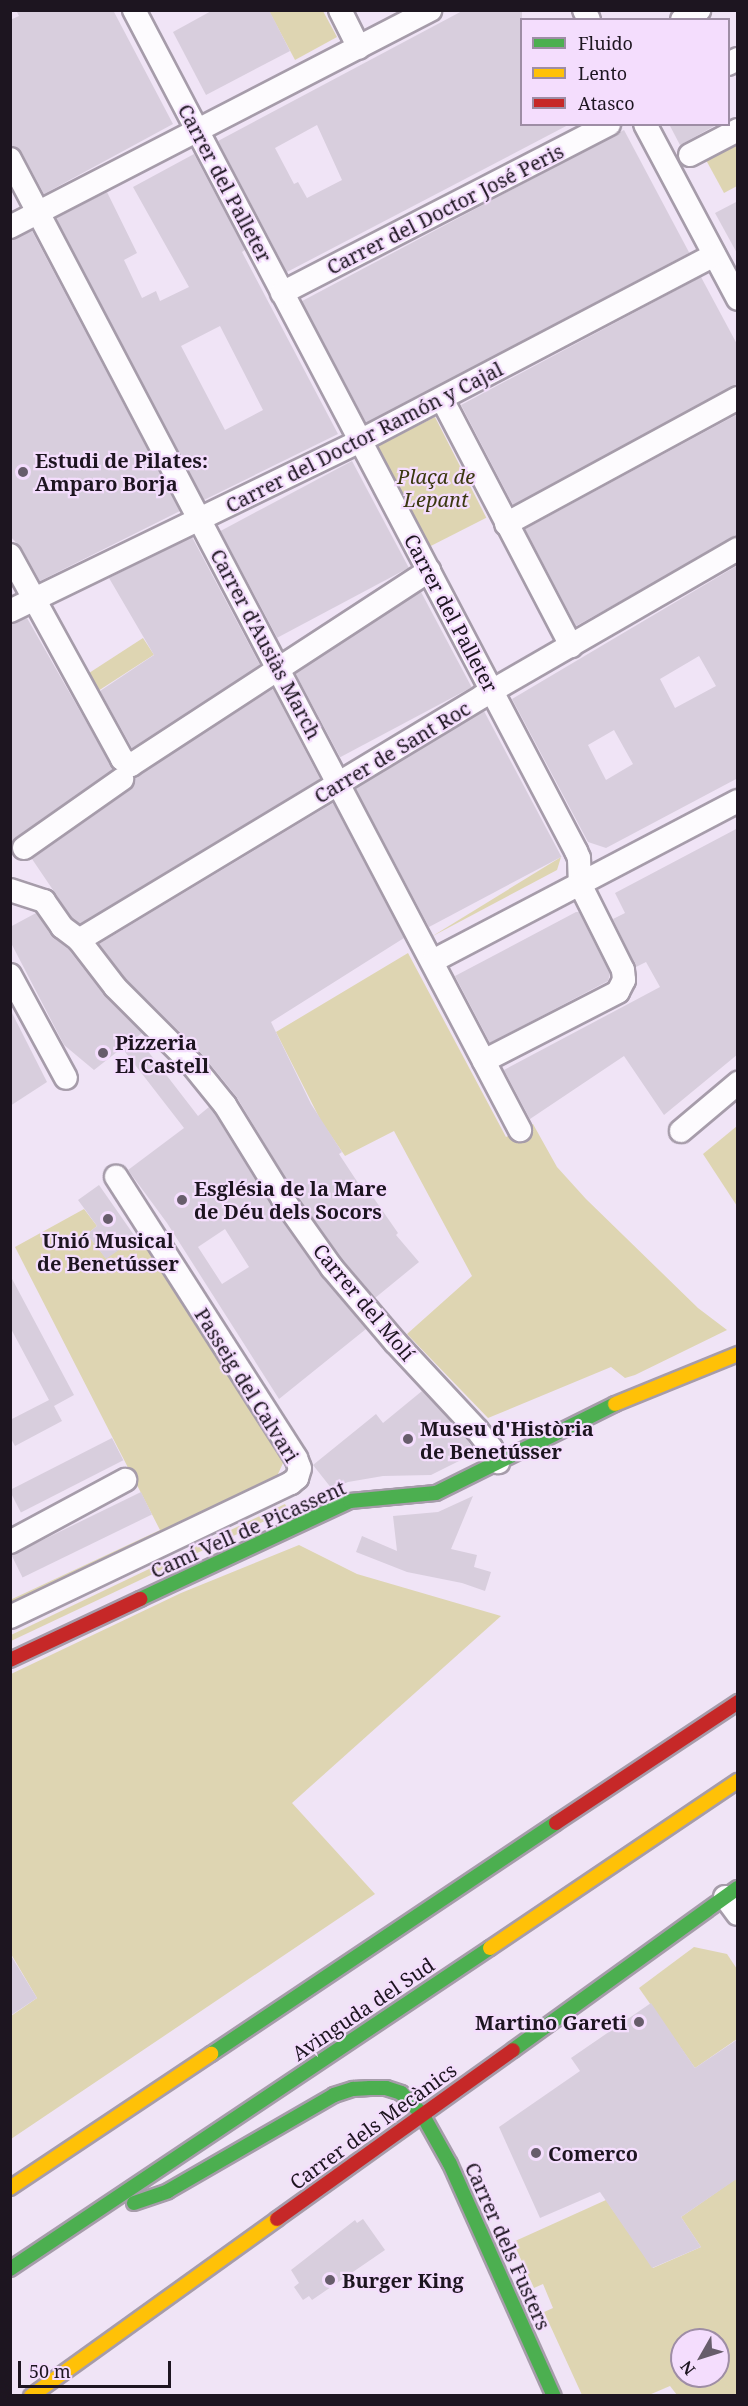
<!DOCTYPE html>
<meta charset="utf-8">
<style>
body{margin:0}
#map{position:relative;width:748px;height:2406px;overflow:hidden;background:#f0e4f6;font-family:"Noto Serif",serif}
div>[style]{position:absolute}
.green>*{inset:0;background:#ded5b2;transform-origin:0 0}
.building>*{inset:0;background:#d8cedd;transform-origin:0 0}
.roads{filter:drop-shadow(2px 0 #a69caa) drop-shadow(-2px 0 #a69caa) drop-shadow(0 2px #a69caa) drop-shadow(0 -2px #a69caa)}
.street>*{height:22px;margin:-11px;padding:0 11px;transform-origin:11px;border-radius:11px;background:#fdfbfe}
.fast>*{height:14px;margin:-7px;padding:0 7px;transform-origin:7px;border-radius:7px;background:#4caf50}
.slow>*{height:14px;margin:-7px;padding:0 7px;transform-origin:7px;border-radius:7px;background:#ffc107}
.jam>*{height:14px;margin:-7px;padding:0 7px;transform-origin:7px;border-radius:7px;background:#c62828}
.dots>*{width:16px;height:16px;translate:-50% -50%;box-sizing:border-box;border:3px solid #f4ddfd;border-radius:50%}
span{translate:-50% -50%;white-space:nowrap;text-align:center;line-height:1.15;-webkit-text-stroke:4.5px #f4ddfd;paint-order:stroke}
.street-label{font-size:20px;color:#1d1520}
.poi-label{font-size:20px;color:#1d1520;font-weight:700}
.left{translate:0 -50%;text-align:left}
.right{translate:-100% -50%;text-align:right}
.park-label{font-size:20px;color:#3a370f;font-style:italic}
.frame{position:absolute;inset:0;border:12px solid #1d1520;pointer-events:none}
.legend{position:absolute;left:520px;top:18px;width:210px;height:108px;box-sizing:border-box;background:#f4ddfd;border:2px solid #9e8da5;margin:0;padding:8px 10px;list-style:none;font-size:18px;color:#1d1520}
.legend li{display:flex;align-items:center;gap:12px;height:30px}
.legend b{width:30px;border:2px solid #9e8da5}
.north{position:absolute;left:670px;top:2328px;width:60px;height:60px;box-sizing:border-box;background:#f4ddfd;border:2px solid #9e8da5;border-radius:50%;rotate:231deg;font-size:16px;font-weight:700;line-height:24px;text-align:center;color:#1d1520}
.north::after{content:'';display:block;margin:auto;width:21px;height:27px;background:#675d6b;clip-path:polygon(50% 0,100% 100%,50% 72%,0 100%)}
.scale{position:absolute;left:18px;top:2361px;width:153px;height:27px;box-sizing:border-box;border:3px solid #1d1520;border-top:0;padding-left:8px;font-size:18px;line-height:21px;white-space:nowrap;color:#1d1520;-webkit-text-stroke:4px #f4ddfd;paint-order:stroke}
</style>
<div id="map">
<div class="green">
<div style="clip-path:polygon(269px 11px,323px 11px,337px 37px,295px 60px)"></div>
<div style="clip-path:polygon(737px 143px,737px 186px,724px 193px,706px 160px)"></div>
<div style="left:435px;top:417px;width:113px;height:64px;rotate:63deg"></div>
<div style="left:143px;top:638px;width:20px;height:68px;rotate:57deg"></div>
<div style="clip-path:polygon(561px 857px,557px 870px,431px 937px)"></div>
<div style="clip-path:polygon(408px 953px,506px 1137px,533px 1124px,557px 1167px,586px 1199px,698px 1308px,727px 1330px,635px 1375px,625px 1378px,611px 1367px,488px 1418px,407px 1334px,472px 1276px,394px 1131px,345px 1156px,321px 1121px,276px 1032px)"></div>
<div style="clip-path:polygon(737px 1126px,737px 1206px,703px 1154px)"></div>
<div style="clip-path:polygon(84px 1209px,97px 1226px,87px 1234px,106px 1258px,141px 1234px,263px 1417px,257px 1422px,284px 1461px,278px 1474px,280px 1478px,11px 1610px,10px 1600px,160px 1530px,15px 1247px)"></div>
<div style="clip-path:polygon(285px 1504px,288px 1510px,11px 1641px,11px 1635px)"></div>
<div style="clip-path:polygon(299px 1545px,357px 1574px,501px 1616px,292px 1803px,375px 1894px,11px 2139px,11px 2016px,37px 1998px,11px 1954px,11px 1674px,181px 1593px)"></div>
<div style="clip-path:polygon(694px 1947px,727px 1954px,737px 1969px,737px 2039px,695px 2068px,639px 1988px)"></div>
<div style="clip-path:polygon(evenodd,737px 2178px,737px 2395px,677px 2395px,670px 2386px,649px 2395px,582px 2395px,544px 2312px,553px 2308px,543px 2284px,534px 2288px,513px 2242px,606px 2200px,653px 2268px,701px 2247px,681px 2217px,737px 2178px,682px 2340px,718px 2340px,718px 2376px,682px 2376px,682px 2340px)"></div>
</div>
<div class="building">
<div style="clip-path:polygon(16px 10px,113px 10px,173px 124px,44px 194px,22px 153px,10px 146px,10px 20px,19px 16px)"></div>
<div style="clip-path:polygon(213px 10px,269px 10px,290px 51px,206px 95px,173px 32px)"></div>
<div style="clip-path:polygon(evenodd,464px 10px,522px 10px,522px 124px,570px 124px,287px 272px,218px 141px,464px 10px,317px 125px,342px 180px,307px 198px,298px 182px,294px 184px,275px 148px,317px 125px)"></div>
<div style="clip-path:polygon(669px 124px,718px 124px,680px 145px)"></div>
<div style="left:624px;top:130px;width:139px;height:365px;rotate:62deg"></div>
<div style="clip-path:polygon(evenodd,194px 154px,245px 250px,242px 252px,338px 434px,204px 500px,56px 218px,107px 192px,137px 253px,124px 260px,142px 298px,156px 291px,160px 301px,189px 287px,133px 187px,194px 154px,220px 326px,263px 410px,225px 430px,181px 346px,220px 326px)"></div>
<div style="clip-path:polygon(738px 201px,738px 255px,715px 213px)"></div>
<div style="clip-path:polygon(32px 231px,180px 511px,40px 581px,22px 549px,10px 536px,10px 240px)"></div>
<div style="clip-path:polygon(701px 277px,738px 346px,738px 385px,513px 505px,461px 405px)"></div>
<div style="clip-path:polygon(738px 414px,738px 536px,576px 626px,525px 529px)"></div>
<div style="left:352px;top:461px;width:121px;height:149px;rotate:62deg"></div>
<div style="clip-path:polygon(192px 537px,260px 665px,132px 748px,100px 691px,154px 655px,109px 578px)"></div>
<div style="clip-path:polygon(evenodd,738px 565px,738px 778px,606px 848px,588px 842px,512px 699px,738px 565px,699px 656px,716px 686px,675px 708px,660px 679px,699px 656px,738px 565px,614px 730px,633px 764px,606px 780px,588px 745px,614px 730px)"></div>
<div style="left:421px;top:592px;width:108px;height:149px;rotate:62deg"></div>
<div style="clip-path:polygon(27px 618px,113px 769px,16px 837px,10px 851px,10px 624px)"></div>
<div style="clip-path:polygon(273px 689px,320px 779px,80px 924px,72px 918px,32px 859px,130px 790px,135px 777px)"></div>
<div style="left:484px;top:711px;width:165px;height:150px;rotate:62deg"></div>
<div style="clip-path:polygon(333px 803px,404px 938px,271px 1022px,311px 1104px,342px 1152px,339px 1154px,362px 1189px,366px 1187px,398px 1233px,396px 1235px,419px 1262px,375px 1298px,343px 1260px,294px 1192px,236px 1096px,201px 1053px,125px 978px,99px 944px)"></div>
<div style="clip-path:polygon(738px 828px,738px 1054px,664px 1115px,624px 1056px,530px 1119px,504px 1070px,660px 987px,646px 962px,636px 967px,613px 919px,625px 913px,615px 893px)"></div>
<div style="clip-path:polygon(576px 912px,579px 912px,610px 974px,608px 981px,490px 1043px,455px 976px)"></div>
<div style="clip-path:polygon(evenodd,36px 913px,51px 935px,69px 950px,104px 995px,142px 1033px,137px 1037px,198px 1116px,209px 1107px,214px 1113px,272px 1207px,321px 1276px,366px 1329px,279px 1399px,167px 1223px,128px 1170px,184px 1128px,122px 1048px,94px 1070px,64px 1045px,10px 941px,10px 927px,36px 913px,225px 1229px,249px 1267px,222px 1284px,198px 1247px,225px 1229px)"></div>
<div style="clip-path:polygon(10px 1009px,47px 1082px,10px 1106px)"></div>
<div style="clip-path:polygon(99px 1185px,136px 1238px,106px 1259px,87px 1234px,97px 1226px,78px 1200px)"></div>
<div style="clip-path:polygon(10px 1275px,74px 1395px,54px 1406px,62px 1421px,15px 1446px,10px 1437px,10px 1420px,49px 1400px,10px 1327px)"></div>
<div style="clip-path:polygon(422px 1391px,467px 1439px,475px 1453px,431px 1475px,383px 1476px,348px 1482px,332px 1489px,313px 1465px,376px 1414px,383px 1423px)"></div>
<div style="left:112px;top:1438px;width:25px;height:115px;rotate:63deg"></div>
<div style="left:141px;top:1492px;width:25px;height:144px;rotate:64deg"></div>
<div style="clip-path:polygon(473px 1496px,451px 1549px,477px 1555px,474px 1567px,491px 1572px,485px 1591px,462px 1583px,407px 1572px,356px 1552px,362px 1536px,397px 1551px,393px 1516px,438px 1512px)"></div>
<div style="clip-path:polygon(10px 1954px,37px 1998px,10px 2016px)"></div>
<div style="clip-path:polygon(651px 2003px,695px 2068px,738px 2039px,738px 2178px,681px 2217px,701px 2247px,652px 2268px,600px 2192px,540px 2218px,499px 2127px,580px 2071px,571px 2058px)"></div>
<div style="clip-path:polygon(363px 2219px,385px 2250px,312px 2300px,309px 2296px,303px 2300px,294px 2287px,299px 2283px,291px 2270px,355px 2220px,357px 2223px)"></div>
</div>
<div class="roads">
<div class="street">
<div style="left:134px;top:10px;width:950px;rotate:62.28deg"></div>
<div style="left:576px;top:851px;width:8px;rotate:67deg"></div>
<div style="left:579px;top:858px;width:26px;rotate:88deg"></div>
<div style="left:580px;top:884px;width:96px;rotate:63.4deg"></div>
<div style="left:623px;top:970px;width:10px;rotate:84deg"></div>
<div style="left:624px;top:980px;width:13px;rotate:117deg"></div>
<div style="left:618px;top:992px;width:151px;rotate:152.8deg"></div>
<div style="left:340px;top:10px;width:42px;rotate:63.4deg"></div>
<div style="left:584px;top:10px;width:11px;rotate:63deg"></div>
<div style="left:682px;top:20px;width:20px;rotate:-30deg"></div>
<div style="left:728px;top:64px;width:11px;rotate:-27deg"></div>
<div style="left:645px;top:124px;width:198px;rotate:62deg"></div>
<div style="left:690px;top:155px;width:54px;rotate:-27.5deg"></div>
<div style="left:10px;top:159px;width:1097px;rotate:62.29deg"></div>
<div style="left:10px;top:227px;width:473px;rotate:-27.3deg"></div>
<div style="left:282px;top:293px;width:368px;rotate:-27.3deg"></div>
<div style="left:442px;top:399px;width:279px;rotate:62.4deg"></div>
<div style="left:506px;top:524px;width:264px;rotate:-28.5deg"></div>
<div style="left:10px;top:555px;width:233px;rotate:61.2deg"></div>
<div style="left:122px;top:759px;width:11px;rotate:34deg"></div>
<div style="left:131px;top:765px;width:356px;rotate:-33.1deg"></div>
<div style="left:10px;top:611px;width:389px;rotate:-25.9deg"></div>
<div style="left:360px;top:441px;width:400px;rotate:-27.7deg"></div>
<div style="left:24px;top:848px;width:120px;rotate:-35.1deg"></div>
<div style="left:10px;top:890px;width:36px;rotate:18deg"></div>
<div style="left:44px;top:901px;width:32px;rotate:55deg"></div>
<div style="left:62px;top:927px;width:21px;rotate:37deg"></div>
<div style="left:79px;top:940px;width:59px;rotate:52.5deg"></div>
<div style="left:115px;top:987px;width:107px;rotate:45deg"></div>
<div style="left:191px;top:1063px;width:54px;rotate:51deg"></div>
<div style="left:225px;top:1105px;width:110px;rotate:58.3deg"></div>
<div style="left:283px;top:1199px;width:85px;rotate:54.6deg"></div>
<div style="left:332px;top:1268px;width:97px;rotate:49.6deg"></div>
<div style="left:395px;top:1342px;width:120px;rotate:47deg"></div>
<div style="left:477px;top:1430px;width:23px;rotate:52deg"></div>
<div style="left:491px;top:1448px;width:16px;rotate:63deg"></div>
<div style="left:79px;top:940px;width:472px;rotate:-31.1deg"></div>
<div style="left:483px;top:696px;width:294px;rotate:-30deg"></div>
<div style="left:433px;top:961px;width:344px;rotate:-27.7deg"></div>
<div style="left:10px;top:975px;width:117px;rotate:61.5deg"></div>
<div style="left:681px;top:1131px;width:75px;rotate:-40.1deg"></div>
<div style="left:10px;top:1542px;width:131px;rotate:-28.3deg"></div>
<div style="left:10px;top:1617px;width:311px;rotate:-25.5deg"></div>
<div style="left:291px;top:1483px;width:8px;rotate:-40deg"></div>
<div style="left:297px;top:1478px;width:10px;rotate:-73deg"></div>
<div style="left:300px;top:1468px;width:11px;rotate:-112deg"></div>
<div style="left:296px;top:1458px;width:334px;rotate:-122.6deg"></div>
<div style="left:725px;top:1897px;width:21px;rotate:53deg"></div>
</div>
<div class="fast">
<div style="left:140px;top:1599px;width:232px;rotate:-25deg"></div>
<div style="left:350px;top:1501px;width:86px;rotate:-5.3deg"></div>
<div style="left:436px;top:1493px;width:200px;rotate:-26.4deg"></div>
<div style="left:513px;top:2050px;width:277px;rotate:-35.8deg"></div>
<div style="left:211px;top:2054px;width:415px;rotate:-33.8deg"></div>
<div style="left:134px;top:2203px;width:36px;rotate:-19deg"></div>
<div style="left:168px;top:2191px;width:192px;rotate:-30deg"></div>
<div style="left:334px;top:2095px;width:20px;rotate:-18deg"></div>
<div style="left:353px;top:2089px;width:17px;rotate:-3deg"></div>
<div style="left:370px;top:2088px;width:16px"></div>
<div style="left:386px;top:2088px;width:16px;rotate:18deg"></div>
<div style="left:401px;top:2093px;width:30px;rotate:45deg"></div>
<div style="left:422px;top:2114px;width:57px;rotate:60.8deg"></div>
<div style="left:450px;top:2164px;width:254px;rotate:65.9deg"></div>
<div style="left:10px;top:2269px;width:577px;rotate:-33.77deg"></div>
</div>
<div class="slow">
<div style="left:615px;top:1404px;width:133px;rotate:-22.1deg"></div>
<div style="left:490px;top:1948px;width:299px;rotate:-34deg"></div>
<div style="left:10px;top:2188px;width:242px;rotate:-33.7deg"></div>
<div style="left:31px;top:2396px;width:303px;rotate:-35.7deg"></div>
</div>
<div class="jam">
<div style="left:10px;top:1660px;width:144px;rotate:-25.1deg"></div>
<div style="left:556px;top:1823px;width:219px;rotate:-33.6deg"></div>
<div style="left:277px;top:2219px;width:290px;rotate:-35.6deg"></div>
</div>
</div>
<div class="dots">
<div style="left:23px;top:472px;background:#675d6b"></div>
<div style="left:103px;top:1053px;background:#675d6b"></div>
<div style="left:182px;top:1200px;background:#675d6b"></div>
<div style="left:108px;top:1219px;background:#675d6b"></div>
<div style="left:408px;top:1439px;background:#675d6b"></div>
<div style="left:639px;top:2022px;background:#675d6b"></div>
<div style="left:536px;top:2153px;background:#675d6b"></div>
<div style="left:330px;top:2280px;background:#675d6b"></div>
</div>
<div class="street-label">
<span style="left:225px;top:183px;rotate:62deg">Carrer del Palleter</span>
<span style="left:445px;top:209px;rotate:-27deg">Carrer del Doctor José Peris</span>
<span style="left:364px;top:437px;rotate:-27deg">Carrer del Doctor Ramón y Cajal</span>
<span style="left:451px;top:613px;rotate:62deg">Carrer del Palleter</span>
<span style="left:266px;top:644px;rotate:62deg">Carrer d'Ausiàs March</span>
<span style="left:392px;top:752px;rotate:-31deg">Carrer de Sant Roc</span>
<span style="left:364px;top:1302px;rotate:50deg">Carrer del Molí</span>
<span style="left:247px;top:1385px;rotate:58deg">Passeig del Calvari</span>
<span style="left:248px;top:1529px;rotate:-24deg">Camí Vell de Picassent</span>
<span style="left:363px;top:2009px;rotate:-34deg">Avinguda del Sud</span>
<span style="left:373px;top:2126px;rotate:-36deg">Carrer dels Mecànics</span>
<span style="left:508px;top:2246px;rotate:66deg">Carrer dels Fusters</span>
</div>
<div class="poi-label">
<span class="left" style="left:35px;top:472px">Estudi de Pilates:<br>Amparo Borja</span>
<span class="left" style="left:115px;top:1054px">Pizzeria<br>El Castell</span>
<span class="left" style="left:194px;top:1200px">Església de la Mare<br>de Déu dels Socors</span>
<span style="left:108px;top:1252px">Unió Musical<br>de Benetússer</span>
<span class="left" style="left:420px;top:1440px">Museu d'Història<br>de Benetússer</span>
<span class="right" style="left:627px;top:2022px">Martino Gareti</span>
<span class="left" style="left:548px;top:2153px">Comerco</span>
<span class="left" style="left:342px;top:2280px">Burger King</span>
</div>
<div class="park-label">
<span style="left:436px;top:488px">Plaça de<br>Lepant</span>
</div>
<div class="frame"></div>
<ul class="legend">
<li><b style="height:8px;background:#4caf50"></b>Fluido</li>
<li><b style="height:8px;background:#ffc107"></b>Lento</li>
<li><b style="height:8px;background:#c62828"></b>Atasco</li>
</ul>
<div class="north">N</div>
<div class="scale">50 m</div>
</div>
